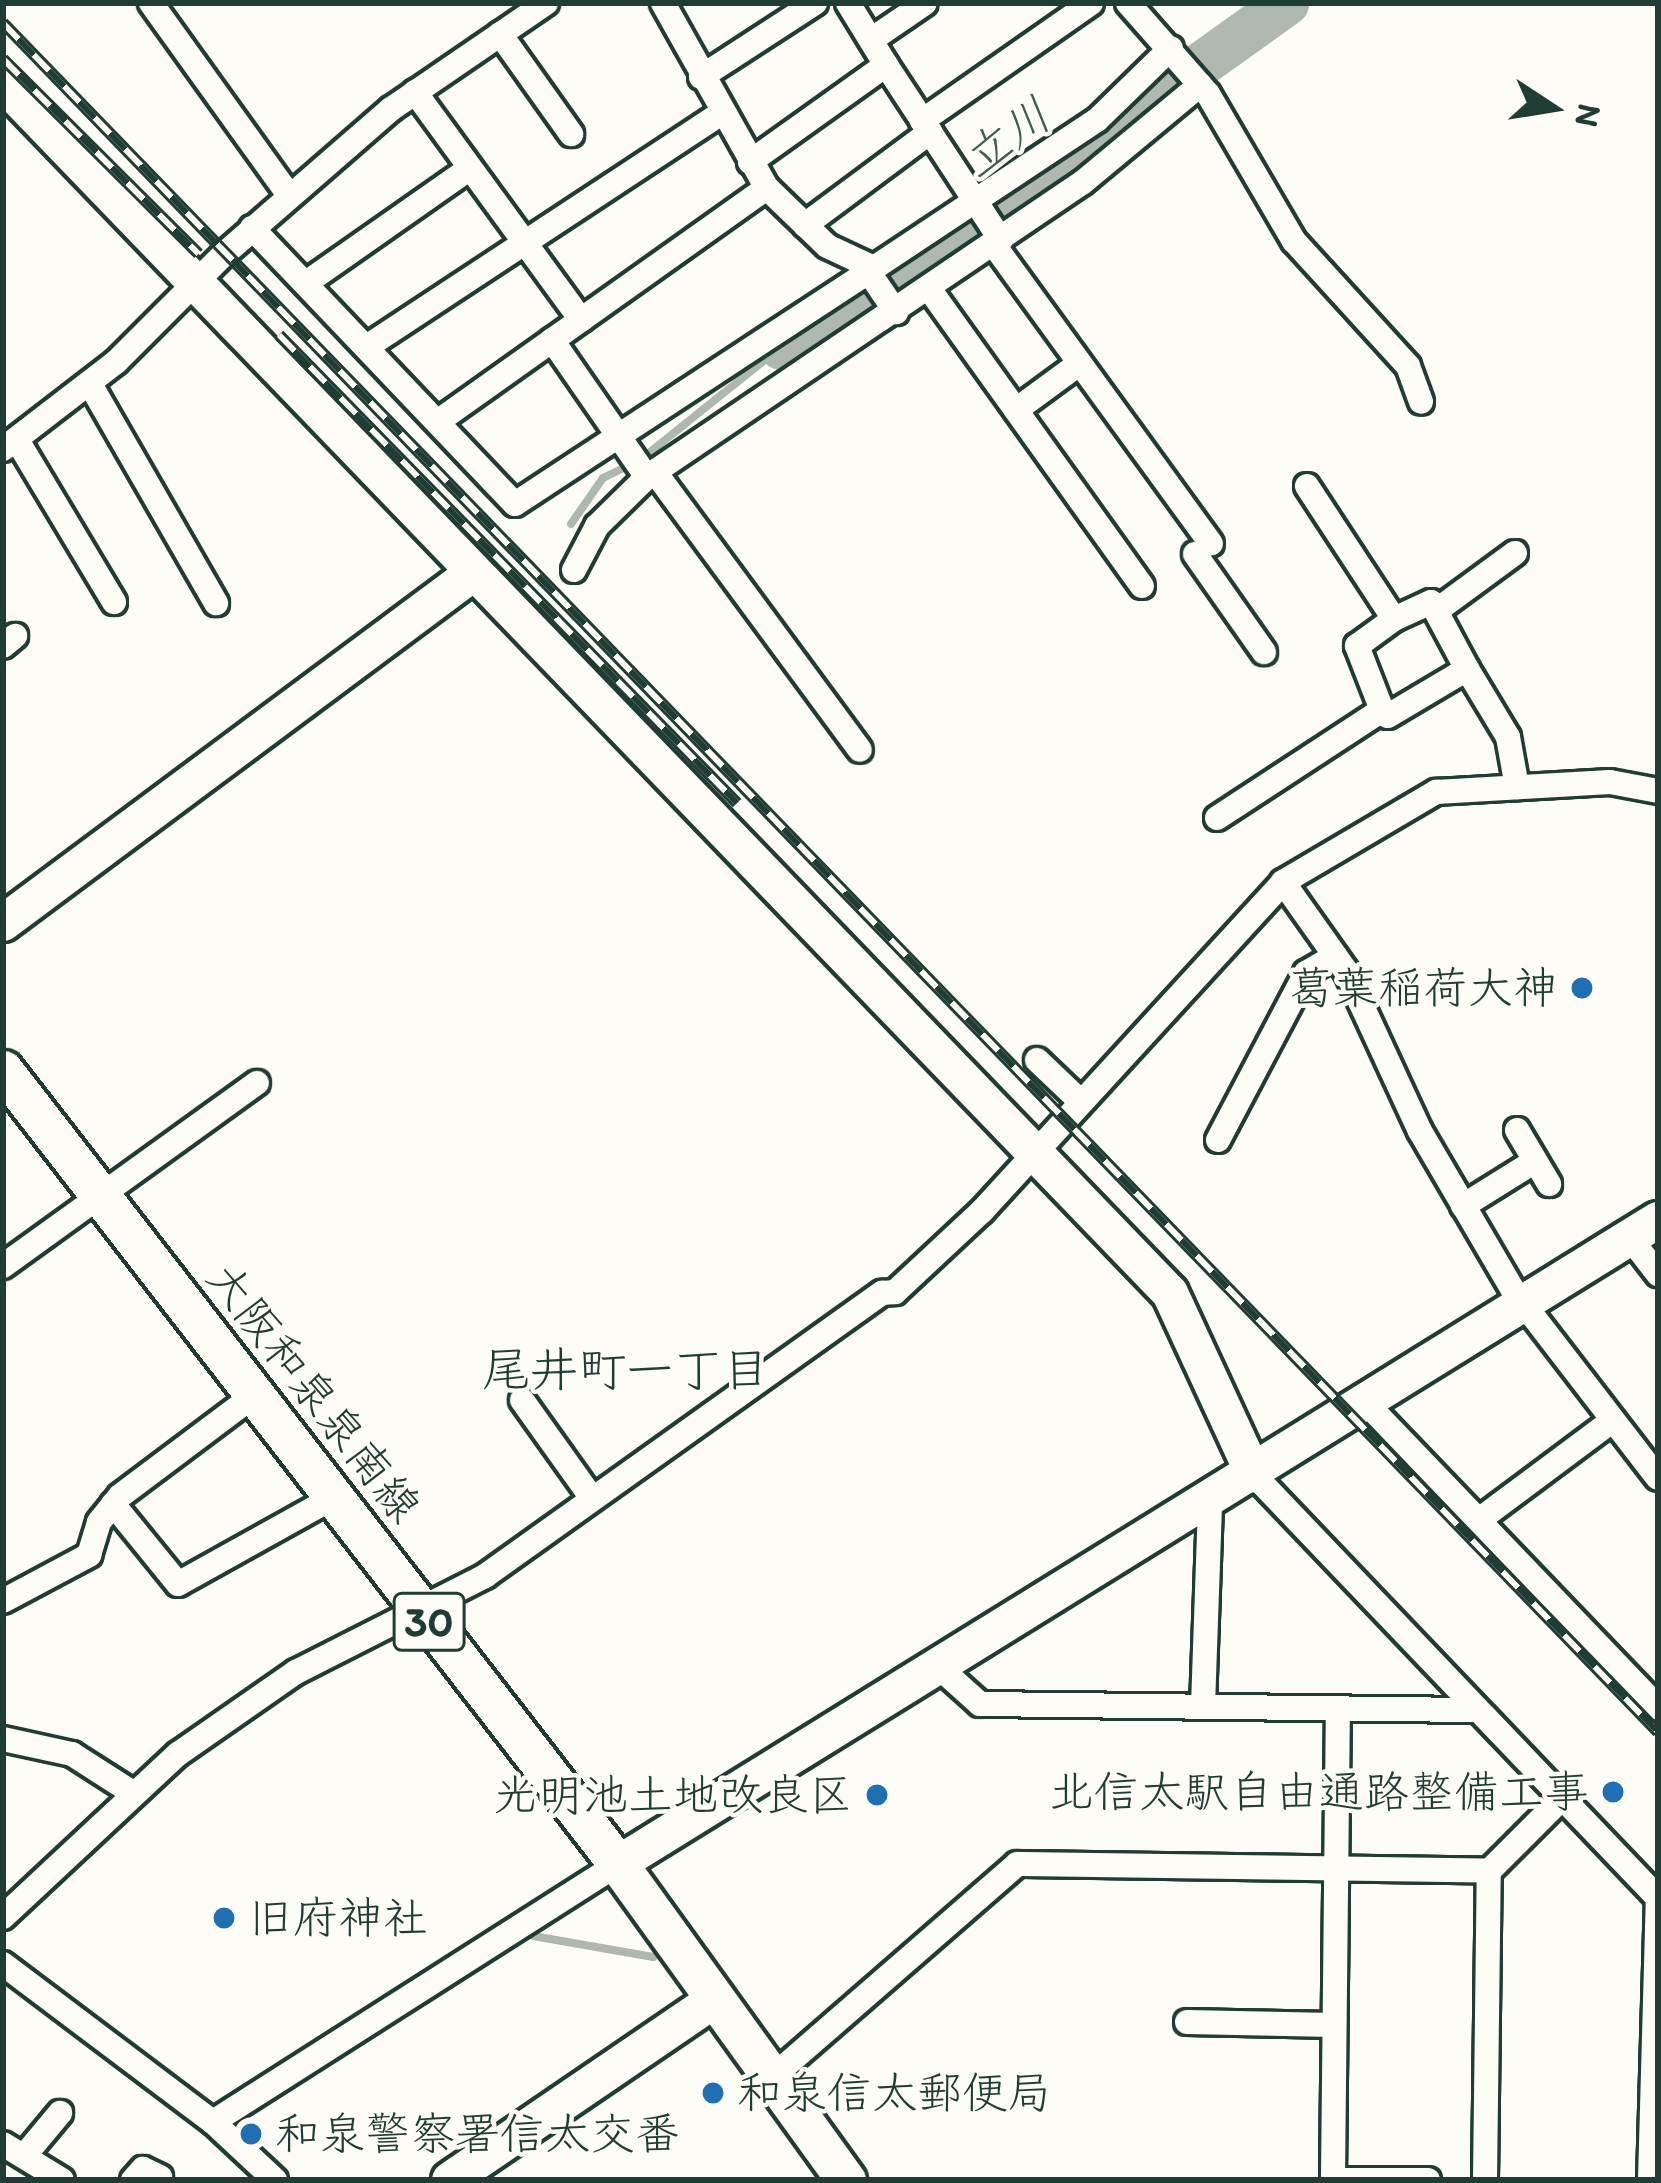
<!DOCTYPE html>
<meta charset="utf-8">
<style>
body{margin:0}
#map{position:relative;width:1661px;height:2183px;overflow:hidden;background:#fdfcf7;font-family:Itim,"Klee One",sans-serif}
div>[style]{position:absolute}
.stream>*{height:8px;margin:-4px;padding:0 4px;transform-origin:4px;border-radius:4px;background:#aeb8b1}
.river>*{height:45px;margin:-22.5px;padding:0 22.5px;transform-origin:22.5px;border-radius:22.5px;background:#aeb8b1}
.roads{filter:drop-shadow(3px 0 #1f3d34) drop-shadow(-3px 0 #1f3d34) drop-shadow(0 3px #1f3d34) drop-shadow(0 -3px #1f3d34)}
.street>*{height:24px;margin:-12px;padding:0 12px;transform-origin:12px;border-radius:12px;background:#fdfcf7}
.secondary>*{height:36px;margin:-18px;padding:0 18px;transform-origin:18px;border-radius:18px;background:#fdfcf7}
.primary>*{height:39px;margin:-19.5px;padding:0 19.5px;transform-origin:19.5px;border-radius:19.5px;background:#fdfcf7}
.rail>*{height:12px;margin-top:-6px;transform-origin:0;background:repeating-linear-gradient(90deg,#fdfcf7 0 22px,#1f3d34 0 44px);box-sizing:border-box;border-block:3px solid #1f3d34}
.dots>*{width:33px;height:33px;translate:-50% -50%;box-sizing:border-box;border:6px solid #fdfcf7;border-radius:50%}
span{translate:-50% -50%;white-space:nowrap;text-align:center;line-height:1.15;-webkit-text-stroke:9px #fdfcf7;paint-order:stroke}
.shield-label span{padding:3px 9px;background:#fdfcf7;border:3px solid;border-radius:9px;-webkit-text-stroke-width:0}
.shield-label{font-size:42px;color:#1f3d34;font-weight:700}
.poi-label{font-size:45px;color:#1f3d34}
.right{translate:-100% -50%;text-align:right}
.left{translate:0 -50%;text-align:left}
.street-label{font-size:45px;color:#1f3d34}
.water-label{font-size:48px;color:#435c53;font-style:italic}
.neighbourhood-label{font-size:48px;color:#1f3d34}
.frame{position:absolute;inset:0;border:6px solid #1f3d34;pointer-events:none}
.north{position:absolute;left:1493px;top:48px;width:120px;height:120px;-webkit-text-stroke:9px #fdfcf7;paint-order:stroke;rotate:102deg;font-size:33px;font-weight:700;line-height:48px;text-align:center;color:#1f3d34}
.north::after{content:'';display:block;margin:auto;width:42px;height:54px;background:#1f3d34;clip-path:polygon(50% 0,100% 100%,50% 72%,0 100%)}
</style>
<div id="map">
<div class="stream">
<div style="left:571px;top:524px;width:56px;rotate:-55.2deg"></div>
<div style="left:603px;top:478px;width:41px;rotate:-25.9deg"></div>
<div style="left:640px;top:460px;width:181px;rotate:-38.7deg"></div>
<div style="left:533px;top:1936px;width:122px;rotate:9.9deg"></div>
</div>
<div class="river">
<div style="left:781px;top:347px;width:153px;rotate:-30.3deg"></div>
<div style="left:913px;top:270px;width:459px;rotate:-35.6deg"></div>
</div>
<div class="roads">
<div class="street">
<div style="left:151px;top:3px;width:236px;rotate:54.3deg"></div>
<div style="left:663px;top:3px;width:212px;rotate:60.7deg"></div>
<div style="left:767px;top:188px;width:83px;rotate:44deg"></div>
<div style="left:827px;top:246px;width:52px;rotate:25.1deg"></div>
<div style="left:874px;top:268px;width:268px;rotate:-33.6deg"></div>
<div style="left:1097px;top:120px;width:103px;rotate:-44.2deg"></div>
<div style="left:848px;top:3px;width:73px;rotate:58.5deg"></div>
<div style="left:1128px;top:3px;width:121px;rotate:48.7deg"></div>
<div style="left:1208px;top:94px;width:170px;rotate:59.7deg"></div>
<div style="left:1294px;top:241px;width:169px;rotate:47.6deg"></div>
<div style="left:1408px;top:366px;width:38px;rotate:70deg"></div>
<div style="left:500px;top:34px;width:123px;rotate:54.6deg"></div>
<div style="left:871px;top:40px;width:65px;rotate:-34.4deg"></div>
<div style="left:701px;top:77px;width:136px;rotate:-33deg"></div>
<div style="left:415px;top:92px;width:282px;rotate:53.9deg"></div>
<div style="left:922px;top:121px;width:206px;rotate:-34.9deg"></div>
<div style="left:750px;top:162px;width:167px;rotate:-35.5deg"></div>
<div style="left:886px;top:65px;width:80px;rotate:56.7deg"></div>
<div style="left:805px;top:225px;width:156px;rotate:-36.6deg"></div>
<div style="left:930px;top:132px;width:129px;rotate:56.7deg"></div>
<div style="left:252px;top:228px;width:381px;rotate:46.4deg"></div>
<div style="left:515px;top:504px;width:430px;rotate:-33.3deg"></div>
<div style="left:994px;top:245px;width:369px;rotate:54deg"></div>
<div style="left:868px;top:271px;width:50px;rotate:55.7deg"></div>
<div style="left:306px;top:283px;width:200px;rotate:-35deg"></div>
<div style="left:930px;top:290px;width:364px;rotate:54.4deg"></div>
<div style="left:552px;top:340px;width:167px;rotate:55.3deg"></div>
<div style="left:647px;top:477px;width:526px;rotate:-34.08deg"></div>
<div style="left:1083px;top:182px;width:152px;rotate:-39.7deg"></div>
<div style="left:368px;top:346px;width:422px;rotate:-33.4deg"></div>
<div style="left:90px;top:384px;width:253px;rotate:60.1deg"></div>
<div style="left:1016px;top:410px;width:79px;rotate:-36.3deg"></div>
<div style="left:440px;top:420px;width:401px;rotate:-35.4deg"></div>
<div style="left:17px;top:440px;width:189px;rotate:59.1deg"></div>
<div style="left:3px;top:449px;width:143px;rotate:-37.6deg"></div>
<div style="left:116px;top:362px;width:151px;rotate:-45deg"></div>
<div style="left:223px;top:255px;width:223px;rotate:-41deg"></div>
<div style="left:391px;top:109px;width:188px;rotate:-34.4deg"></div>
<div style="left:655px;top:472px;width:345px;rotate:53.6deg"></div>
<div style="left:1195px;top:554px;width:120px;rotate:54.9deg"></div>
<div style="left:574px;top:570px;width:50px;rotate:-62.4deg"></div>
<div style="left:597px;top:526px;width:70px;rotate:-44.4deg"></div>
<div style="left:1436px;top:611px;width:98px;rotate:-36.3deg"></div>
<div style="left:3px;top:646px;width:16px;rotate:-40deg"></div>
<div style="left:1467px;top:669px;width:79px;rotate:58.9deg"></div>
<div style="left:1508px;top:737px;width:51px;rotate:79.8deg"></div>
<div style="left:1382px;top:710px;width:8px;rotate:45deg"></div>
<div style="left:1388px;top:716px;width:92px;rotate:-30.7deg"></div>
<div style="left:1467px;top:669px;width:76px;rotate:-118.2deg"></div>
<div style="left:1431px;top:602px;width:41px;rotate:155.3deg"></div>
<div style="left:1217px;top:818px;width:197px;rotate:-33.2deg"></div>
<div style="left:1382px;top:710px;width:69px;rotate:-111.3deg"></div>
<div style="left:1357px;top:646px;width:46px;rotate:-36.1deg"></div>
<div style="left:1394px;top:619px;width:159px;rotate:-123.2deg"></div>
<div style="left:1283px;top:882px;width:109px;rotate:54.7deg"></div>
<div style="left:1346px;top:971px;width:176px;rotate:65.2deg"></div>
<div style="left:1420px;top:1131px;width:184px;rotate:59.7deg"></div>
<div style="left:1513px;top:1290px;width:237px;rotate:52.4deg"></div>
<div style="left:1037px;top:1060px;width:59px;rotate:43.6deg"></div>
<div style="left:1517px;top:1130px;width:63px;rotate:59.3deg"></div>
<div style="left:1218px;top:1140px;width:189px;rotate:-62.2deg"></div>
<div style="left:1306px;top:973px;width:34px;rotate:-30deg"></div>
<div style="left:1463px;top:1206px;width:85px;rotate:-32deg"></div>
<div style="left:1630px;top:1238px;width:46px;rotate:52.1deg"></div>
<div style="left:3px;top:1266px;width:313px;rotate:-35.8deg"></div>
<div style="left:522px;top:1400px;width:120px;rotate:54.5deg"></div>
<div style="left:1366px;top:1403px;width:422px;rotate:46.2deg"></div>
<div style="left:1254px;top:1475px;width:585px;rotate:46.32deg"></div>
<div style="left:113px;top:1504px;width:103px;rotate:50.9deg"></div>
<div style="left:178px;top:1584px;width:181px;rotate:-29.1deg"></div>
<div style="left:1479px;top:1520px;width:167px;rotate:-36.7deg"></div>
<div style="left:3px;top:1601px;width:98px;rotate:-28.1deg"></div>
<div style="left:89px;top:1555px;width:34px;rotate:-73deg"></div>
<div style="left:99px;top:1522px;width:33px;rotate:-51deg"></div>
<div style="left:120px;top:1496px;width:171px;rotate:-36.9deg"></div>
<div style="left:941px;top:1669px;width:52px;rotate:41.9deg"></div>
<div style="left:980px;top:1704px;width:493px;rotate:0.7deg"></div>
<div style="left:1203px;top:1706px;width:204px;rotate:-88deg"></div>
<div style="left:3px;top:1739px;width:71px;rotate:12.3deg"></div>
<div style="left:72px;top:1754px;width:72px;rotate:32.6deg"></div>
<div style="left:3px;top:1917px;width:239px;rotate:-43deg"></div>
<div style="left:178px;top:1754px;width:144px;rotate:-34.8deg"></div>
<div style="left:296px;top:1672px;width:212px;rotate:-26.9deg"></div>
<div style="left:485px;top:1576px;width:488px;rotate:-35.5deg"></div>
<div style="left:882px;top:1293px;width:13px;rotate:-4deg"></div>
<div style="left:895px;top:1292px;width:119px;rotate:-43deg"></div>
<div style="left:982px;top:1211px;width:446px;rotate:-47.5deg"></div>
<div style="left:1283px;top:882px;width:178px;rotate:-30.5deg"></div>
<div style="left:1436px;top:792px;width:174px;rotate:-3.3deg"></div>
<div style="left:1610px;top:782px;width:49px;rotate:10.6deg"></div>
<div style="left:3px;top:1964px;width:263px;rotate:37deg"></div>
<div style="left:213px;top:2122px;width:85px;rotate:43.1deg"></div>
<div style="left:1187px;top:2022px;width:147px;rotate:1.2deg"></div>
<div style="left:770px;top:2079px;width:327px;rotate:-41deg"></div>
<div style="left:1017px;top:1864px;width:472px;rotate:0.8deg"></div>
<div style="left:213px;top:2122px;width:480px;rotate:-32.5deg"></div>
<div style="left:3px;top:2144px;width:69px;rotate:31.4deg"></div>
<div style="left:25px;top:2155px;width:55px;rotate:-50.2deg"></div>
<div style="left:1333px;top:2177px;width:467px;rotate:-89.4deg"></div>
<div style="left:133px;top:2180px;width:15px;rotate:-48deg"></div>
<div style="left:143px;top:2169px;width:19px;rotate:25deg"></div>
<div style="left:1333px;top:2180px;width:95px"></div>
<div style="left:1485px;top:2180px;width:309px;rotate:-89.3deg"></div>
<div style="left:1489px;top:1871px;width:102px;rotate:-45deg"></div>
<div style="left:1650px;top:2180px;width:282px;rotate:-88.4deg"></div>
</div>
<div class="secondary">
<div style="left:3px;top:83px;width:1681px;rotate:46.04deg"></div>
<div style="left:1170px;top:1293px;width:200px;rotate:65.2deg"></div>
<div style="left:3px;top:923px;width:586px;rotate:-36.67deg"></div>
<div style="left:618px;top:1864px;width:1223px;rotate:-31.77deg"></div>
<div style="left:450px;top:2180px;width:317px;rotate:-34.3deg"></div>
</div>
<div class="primary">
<div style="left:3px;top:1070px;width:1004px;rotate:52.24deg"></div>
<div style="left:618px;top:1864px;width:390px;rotate:54.2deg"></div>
</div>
</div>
<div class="rail">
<div style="left:3px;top:23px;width:2379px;rotate:45.92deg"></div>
<div style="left:3px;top:59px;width:276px;rotate:44.9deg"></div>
<div style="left:279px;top:335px;width:655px;rotate:45.62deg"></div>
</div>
<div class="dots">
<div style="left:1582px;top:988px;background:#1f6fb2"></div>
<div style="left:1613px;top:1792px;background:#1f6fb2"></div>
<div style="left:877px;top:1795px;background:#1f6fb2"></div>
<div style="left:224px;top:1918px;background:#1f6fb2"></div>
<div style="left:713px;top:2093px;background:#1f6fb2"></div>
<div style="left:251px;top:2134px;background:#1f6fb2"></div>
</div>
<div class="shield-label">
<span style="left:429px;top:1622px">30</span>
</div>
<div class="poi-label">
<span class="right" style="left:1558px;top:988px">葛葉稲荷大神</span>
<span class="right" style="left:1589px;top:1792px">北信太駅自由通路整備工事</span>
<span class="right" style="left:853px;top:1795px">光明池土地改良区</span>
<span class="left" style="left:248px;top:1918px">旧府神社</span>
<span class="left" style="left:737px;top:2093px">和泉信太郵便局</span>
<span class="left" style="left:275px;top:2134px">和泉警察署信太交番</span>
</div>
<div class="street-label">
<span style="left:314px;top:1392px;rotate:52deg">大阪和泉泉南線</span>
</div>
<div class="water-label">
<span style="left:1006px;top:137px;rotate:-36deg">立川</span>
</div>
<div class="neighbourhood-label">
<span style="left:626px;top:1370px">尾井町一丁目</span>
</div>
<div class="frame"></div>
<div class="north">N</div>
</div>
